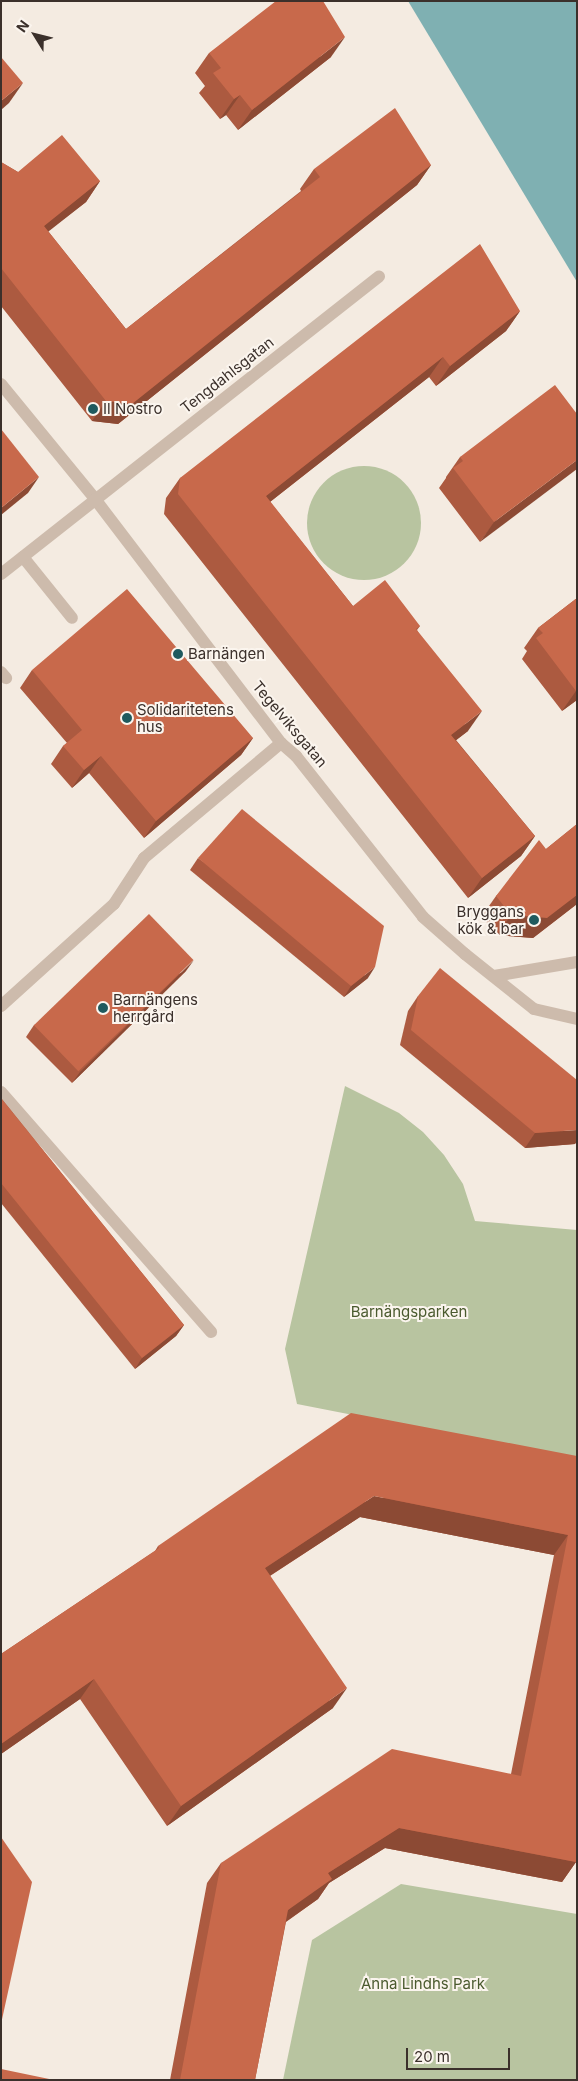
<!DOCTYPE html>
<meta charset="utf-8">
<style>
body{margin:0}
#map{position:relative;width:578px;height:2081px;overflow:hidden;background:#f4ebe1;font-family:Inter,sans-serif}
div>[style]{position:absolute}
.green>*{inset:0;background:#b8c4a0}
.round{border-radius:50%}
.water>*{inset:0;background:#7fb0b2}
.lane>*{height:12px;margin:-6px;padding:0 6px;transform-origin:6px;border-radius:6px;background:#cdbbac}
.street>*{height:12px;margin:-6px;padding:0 6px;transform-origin:6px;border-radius:6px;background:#cdbbac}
.wall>*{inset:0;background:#ac5a40}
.shaded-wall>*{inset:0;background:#8c4a34}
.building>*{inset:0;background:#c8694b;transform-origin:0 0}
.dots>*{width:14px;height:14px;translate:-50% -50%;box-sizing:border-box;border:2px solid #fbf5ee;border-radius:50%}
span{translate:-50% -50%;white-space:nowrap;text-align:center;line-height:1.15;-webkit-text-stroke:4px #fbf5ee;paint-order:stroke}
.street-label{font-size:15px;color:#3b302b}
.poi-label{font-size:15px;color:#3b302b}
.left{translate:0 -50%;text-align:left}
.right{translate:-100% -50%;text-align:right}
.park-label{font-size:15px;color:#4a5a2e}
.frame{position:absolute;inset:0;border:2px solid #3b302b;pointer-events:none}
.north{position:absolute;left:10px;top:10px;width:50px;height:50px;-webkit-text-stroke:4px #fbf5ee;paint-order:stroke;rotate:306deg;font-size:14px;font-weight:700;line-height:20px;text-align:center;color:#3b302b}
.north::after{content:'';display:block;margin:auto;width:18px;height:22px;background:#3b302b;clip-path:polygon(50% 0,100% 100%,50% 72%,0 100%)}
.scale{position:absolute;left:406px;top:2048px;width:104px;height:22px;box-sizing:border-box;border:2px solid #3b302b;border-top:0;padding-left:6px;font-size:15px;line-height:18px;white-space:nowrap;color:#3b302b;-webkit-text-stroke:4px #fbf5ee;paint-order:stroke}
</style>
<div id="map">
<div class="green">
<div class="round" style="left:307px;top:466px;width:114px;height:114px"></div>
<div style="clip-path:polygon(345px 1086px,399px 1113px,423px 1132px,444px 1155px,463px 1184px,475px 1221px,577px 1230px,577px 1459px,297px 1404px,285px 1349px)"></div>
<div style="clip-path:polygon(401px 1884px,577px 1914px,577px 2080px,283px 2080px,312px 1940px)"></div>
</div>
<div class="water">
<div style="clip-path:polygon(408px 1px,577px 1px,577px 282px)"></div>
</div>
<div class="lane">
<div style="left:23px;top:557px;width:78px;rotate:51.2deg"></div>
<div style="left:1px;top:672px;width:8px;rotate:50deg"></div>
<div style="left:1px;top:1006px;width:152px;rotate:-42.1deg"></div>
<div style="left:114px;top:904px;width:55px;rotate:-56.9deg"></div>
<div style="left:144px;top:858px;width:179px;rotate:-40deg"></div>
<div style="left:1px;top:1092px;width:319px;rotate:48.8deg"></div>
</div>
<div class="street">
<div style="left:1px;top:384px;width:149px;rotate:50.7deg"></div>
<div style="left:95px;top:499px;width:307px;rotate:52.7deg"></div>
<div style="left:281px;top:743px;width:20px;rotate:41deg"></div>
<div style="left:296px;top:756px;width:205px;rotate:51.7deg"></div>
<div style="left:423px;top:917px;width:56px;rotate:41.4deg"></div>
<div style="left:465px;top:954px;width:88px;rotate:38.6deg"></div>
<div style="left:534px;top:1009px;width:44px;rotate:13.1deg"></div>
<div style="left:1px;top:574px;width:481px;rotate:-38.2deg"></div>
<div style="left:494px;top:976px;width:84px;rotate:-9.6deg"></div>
</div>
<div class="wall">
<div style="clip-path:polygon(209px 53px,331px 57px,238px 130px,226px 115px,220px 119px,199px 93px,205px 86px,195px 73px)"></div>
<div style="clip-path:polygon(1px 162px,18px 172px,100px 181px,86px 202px,48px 231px,126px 329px,301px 191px,300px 189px,314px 169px,431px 165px,417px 185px,118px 424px,92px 421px,1px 306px)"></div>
<div style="clip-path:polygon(520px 311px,506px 331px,436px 386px,429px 377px,270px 502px,353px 606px,420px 626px,417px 630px,468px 731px,456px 740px,535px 836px,521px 856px,468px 898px,164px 514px,166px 498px,180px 478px)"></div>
<div style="clip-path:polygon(577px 414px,480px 542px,439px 488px,446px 478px,446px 477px,460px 457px)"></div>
<div style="clip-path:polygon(577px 598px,577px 700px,562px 711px,522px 659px,527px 651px,524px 648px,538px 628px)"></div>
<div style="clip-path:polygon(32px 670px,253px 738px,241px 755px,144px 838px,89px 773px,72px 788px,51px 764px,63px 746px,67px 743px,20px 688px)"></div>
<div style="clip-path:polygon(577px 824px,577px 904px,533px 938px,497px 935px,482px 916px,496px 896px,546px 849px)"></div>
<div style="clip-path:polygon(198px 858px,368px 978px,344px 997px,190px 870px)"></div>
<div style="clip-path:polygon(186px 971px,72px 1083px,26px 1037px,34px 1025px)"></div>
<div style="clip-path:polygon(418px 996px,575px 1144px,525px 1148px,400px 1045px,408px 1011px)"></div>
<div style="clip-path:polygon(1px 1098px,184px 1325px,176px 1336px,135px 1369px,1px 1203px)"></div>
<div style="clip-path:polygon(577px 1456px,576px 1862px,562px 1882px,385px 1848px,329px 1883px,318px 1899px,286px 1922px,255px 2080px,170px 2080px,207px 1883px,221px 1863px,511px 1774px,554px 1555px,360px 1517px,270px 1576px,333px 1708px,167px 1826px,80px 1699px,1px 1754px,1px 1654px,155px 1551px,158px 1546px)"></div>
</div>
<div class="shaded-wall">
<div style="clip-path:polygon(345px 37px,331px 57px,238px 130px,252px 110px)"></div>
<div style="clip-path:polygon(23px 83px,9px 103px,1px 110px,1px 101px)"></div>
<div style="clip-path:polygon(240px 95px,226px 115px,220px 119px,234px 99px)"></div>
<div style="clip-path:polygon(431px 165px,417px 185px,118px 424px,92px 421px,106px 401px)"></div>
<div style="clip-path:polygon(100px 181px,86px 202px,30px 246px,44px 226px)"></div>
<div style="clip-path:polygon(520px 311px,506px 331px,436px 386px,450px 366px)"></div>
<div style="clip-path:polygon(443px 357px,429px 377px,252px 516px,266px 496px)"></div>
<div style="clip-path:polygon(577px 460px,577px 469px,480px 542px,494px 522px)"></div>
<div style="clip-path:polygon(39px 477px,28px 493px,1px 515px,1px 508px)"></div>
<div style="clip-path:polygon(576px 691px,577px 700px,562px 711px)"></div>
<div style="clip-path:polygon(482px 711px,468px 731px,437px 755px,451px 735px)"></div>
<div style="clip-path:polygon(253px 738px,241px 755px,144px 838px,156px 821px)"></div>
<div style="clip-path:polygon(101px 756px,89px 773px,72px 788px,84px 770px)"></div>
<div style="clip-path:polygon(535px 836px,521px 856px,468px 898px,482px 878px)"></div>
<div style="clip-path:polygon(577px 895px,577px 904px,533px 938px,497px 935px,511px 915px)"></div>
<div style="clip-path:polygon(194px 960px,186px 971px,72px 1083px,80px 1072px)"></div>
<div style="clip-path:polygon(375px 967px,368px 978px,344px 997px,351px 986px)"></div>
<div style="clip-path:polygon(577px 1130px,577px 1142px,575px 1144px,525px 1148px,535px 1133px)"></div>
<div style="clip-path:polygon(184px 1325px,176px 1336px,135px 1369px,142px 1358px)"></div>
<div style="clip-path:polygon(374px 1496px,568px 1535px,554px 1555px,360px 1517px,251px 1588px,265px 1568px)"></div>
<div style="clip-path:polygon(94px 1679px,80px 1699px,1px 1754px,1px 1744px)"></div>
<div style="clip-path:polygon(347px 1688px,333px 1708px,167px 1826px,181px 1806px)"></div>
<div style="clip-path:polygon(399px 1828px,576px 1862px,562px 1882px,385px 1848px,329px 1883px,318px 1899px,274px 1930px,288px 1910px,328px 1873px)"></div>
</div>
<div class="building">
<div style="clip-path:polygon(276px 1px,323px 1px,345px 37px,252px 110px,240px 95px,234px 99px,213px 73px,221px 68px,209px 53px)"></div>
<div style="clip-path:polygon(1px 57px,23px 83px,1px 101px)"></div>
<div style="clip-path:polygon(395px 108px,431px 165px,132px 404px,106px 401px,1px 268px,1px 162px,18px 172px,62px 135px,100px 181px,44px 226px,126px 329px,320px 177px,314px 169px)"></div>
<div style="clip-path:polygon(480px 244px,520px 311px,450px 366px,443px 357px,266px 496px,353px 606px,385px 580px,420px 626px,416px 629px,482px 711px,451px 735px,535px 836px,482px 878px,178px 494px,180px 478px)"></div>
<div style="clip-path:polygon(555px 385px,577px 414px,577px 460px,494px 522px,453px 468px,463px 461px,460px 457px)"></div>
<div style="clip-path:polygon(1px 429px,39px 477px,1px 508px)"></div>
<div style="clip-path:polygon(127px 589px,253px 738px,156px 821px,101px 756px,84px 770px,63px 746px,82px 730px,32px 670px)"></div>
<div style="clip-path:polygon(577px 598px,577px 691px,576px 691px,536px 638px,543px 633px,538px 628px)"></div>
<div style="clip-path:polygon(242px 809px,384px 926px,375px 967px,351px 986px,198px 858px)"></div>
<div style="clip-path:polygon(577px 824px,577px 895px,547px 918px,511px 915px,496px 896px,539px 840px,546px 849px)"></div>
<div style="left:149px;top:914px;width:64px;height:160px;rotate:46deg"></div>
<div style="clip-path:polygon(440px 968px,577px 1080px,577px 1130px,535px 1133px,411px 1030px,418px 996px)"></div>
<div style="clip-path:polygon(1px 1098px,184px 1325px,142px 1358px,1px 1183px)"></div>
<div style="clip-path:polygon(351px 1413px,577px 1456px,576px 1862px,399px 1828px,328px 1873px,332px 1879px,288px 1910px,255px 2080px,180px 2080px,221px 1863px,392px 1749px,521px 1776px,568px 1535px,374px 1496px,265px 1568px,347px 1688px,181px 1806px,94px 1679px,1px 1744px,1px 1654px,159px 1548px,158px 1546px)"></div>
<div style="clip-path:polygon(1px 1837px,32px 1882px,1px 2024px)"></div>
<div style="clip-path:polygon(1px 2069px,54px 2080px,1px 2080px)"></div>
</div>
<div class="dots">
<div style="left:93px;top:409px;background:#1f5a5e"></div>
<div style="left:178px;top:654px;background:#1f5a5e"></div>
<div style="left:127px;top:718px;background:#1f5a5e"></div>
<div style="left:534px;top:920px;background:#1f5a5e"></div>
<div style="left:103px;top:1008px;background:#1f5a5e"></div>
</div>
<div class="street-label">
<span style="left:227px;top:375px;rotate:-38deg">Tengdahlsgatan</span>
<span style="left:290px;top:724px;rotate:50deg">Tegelviksgatan</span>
</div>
<div class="poi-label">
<span class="left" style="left:103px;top:409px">Il Nostro</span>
<span class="left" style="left:188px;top:654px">Barnängen</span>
<span class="left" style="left:137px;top:718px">Solidaritetens<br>hus</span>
<span class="right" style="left:524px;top:920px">Bryggans<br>kök &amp; bar</span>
<span class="left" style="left:113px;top:1008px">Barnängens<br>herrgård</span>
</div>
<div class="park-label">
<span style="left:409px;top:1312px">Barnängsparken</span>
<span style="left:423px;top:1984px">Anna Lindhs Park</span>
</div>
<div class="frame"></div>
<div class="north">N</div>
<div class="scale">20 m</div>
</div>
